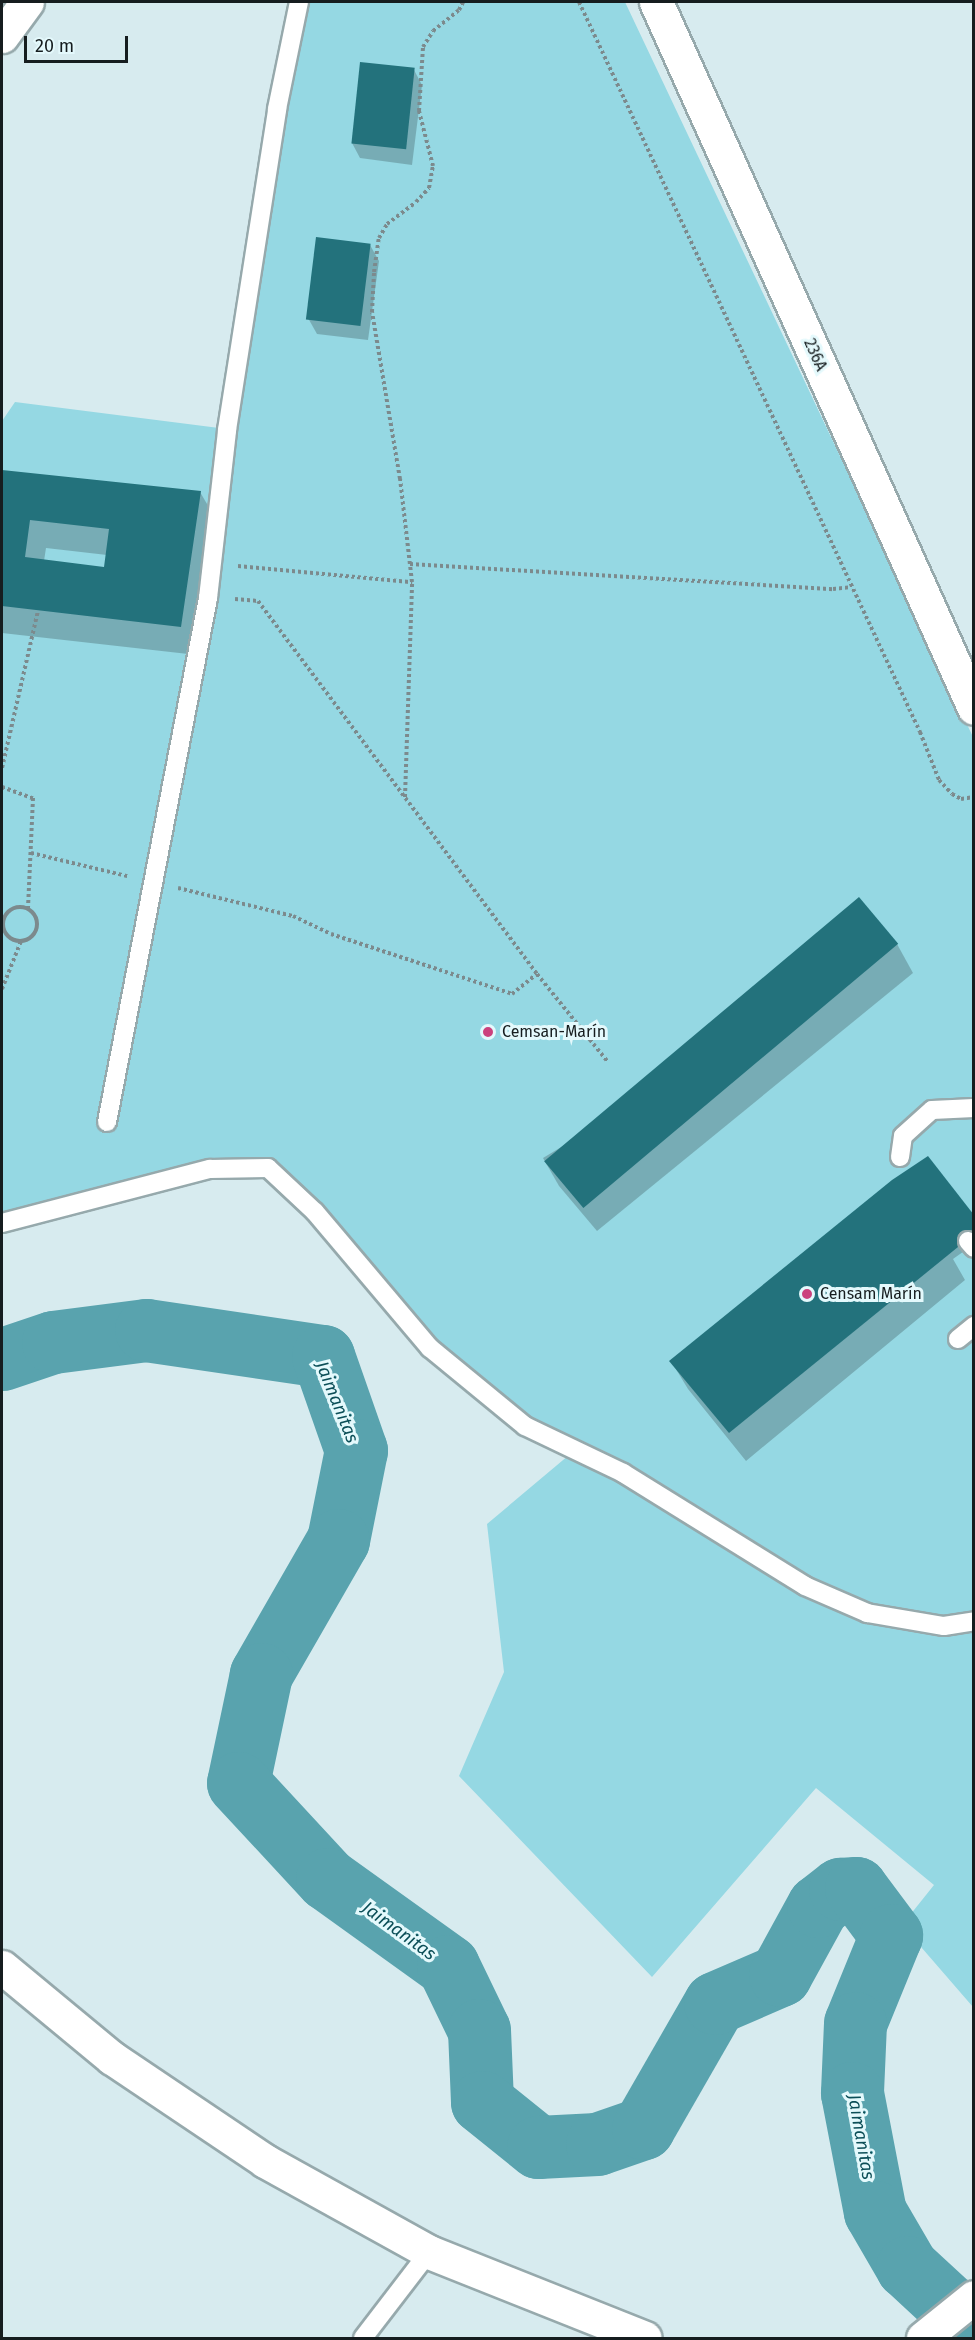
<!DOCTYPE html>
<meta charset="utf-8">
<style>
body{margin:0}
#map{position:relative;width:975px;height:2340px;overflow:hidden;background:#d7ebef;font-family:"Fira Sans",sans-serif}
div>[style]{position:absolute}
.green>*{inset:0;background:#95d8e3}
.shadow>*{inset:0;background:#0003}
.river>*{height:63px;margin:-31.5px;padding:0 31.5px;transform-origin:31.5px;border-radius:31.5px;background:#59a3ae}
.building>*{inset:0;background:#23727c;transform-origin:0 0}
.path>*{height:4px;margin-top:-2px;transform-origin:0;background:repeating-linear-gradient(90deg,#7c8a8d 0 3px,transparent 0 6px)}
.path>.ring{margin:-2px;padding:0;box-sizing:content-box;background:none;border:4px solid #7c8a8d;border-radius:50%}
.roads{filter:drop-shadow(2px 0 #96a9ac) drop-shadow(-2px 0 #96a9ac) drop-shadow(0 2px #96a9ac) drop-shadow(0 -2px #96a9ac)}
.service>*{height:18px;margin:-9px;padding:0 9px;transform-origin:9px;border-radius:9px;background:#fff}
.minor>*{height:33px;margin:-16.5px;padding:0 16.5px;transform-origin:16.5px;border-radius:16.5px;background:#fff}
.tertiary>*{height:33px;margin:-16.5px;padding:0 16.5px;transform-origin:16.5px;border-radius:16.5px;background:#fff}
.dots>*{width:16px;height:16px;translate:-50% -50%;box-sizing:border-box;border:3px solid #e4f9fc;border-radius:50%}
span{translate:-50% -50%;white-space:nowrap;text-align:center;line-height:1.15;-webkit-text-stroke:6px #e4f9fc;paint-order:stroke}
.street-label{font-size:16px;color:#161d1f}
.poi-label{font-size:16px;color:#161d1f}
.left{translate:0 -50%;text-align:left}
.water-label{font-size:18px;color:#0c4f58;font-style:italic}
.frame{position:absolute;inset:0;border:3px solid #161d1f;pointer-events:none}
.scale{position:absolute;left:24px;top:36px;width:104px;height:27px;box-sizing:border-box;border:3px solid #161d1f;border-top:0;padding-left:8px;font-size:18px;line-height:21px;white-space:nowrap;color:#161d1f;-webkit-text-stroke:4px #e4f9fc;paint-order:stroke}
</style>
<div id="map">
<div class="green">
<div style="clip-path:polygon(299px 2px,625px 2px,973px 737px,973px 2007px,902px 1925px,934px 1885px,816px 1788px,652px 1977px,459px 1776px,504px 1672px,487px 1524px,575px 1450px,525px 1426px,430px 1348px,268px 1169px,210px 1169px,2px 1223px,2px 421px,15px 402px,227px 429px)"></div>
</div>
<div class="shadow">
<div style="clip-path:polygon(414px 70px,422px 85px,412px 165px,360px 158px,352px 143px)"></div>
<div style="clip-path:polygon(370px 245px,379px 261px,368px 340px,317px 334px,308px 318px)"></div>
<div style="clip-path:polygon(evenodd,2px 471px,200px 492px,217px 521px,197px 655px,2px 633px,2px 471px,46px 548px,107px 555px,106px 568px,44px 561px,46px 548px)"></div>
<div style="clip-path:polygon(897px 944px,913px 973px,597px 1231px,559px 1186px,543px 1158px)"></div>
<div style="clip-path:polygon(974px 1218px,974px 1244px,953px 1259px,965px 1280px,746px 1461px,688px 1389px,671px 1361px)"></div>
</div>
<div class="river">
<div style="left:2px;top:1359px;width:54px;rotate:-18.4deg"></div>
<div style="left:53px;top:1342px;width:94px;rotate:-7.4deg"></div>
<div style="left:146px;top:1330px;width:179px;rotate:8.4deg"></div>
<div style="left:323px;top:1356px;width:100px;rotate:70.7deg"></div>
<div style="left:356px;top:1450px;width:92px;rotate:101.3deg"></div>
<div style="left:338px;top:1540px;width:155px;rotate:119.9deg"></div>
<div style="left:261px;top:1674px;width:111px;rotate:101.9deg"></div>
<div style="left:238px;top:1783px;width:131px;rotate:47.2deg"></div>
<div style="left:327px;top:1879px;width:149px;rotate:35.7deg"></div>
<div style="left:448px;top:1966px;width:71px;rotate:64.2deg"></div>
<div style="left:479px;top:2030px;width:72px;rotate:87.6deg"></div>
<div style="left:482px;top:2102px;width:72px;rotate:38.8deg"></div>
<div style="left:538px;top:2147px;width:59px;rotate:-2.9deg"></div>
<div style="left:597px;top:2144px;width:49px;rotate:-19.2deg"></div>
<div style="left:643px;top:2128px;width:144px;rotate:-60.1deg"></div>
<div style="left:715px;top:2003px;width:71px;rotate:-23.3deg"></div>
<div style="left:780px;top:1975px;width:79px;rotate:-61.2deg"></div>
<div style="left:818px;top:1906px;width:28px;rotate:-38deg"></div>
<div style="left:840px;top:1889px;width:16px;rotate:-4deg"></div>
<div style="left:856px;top:1888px;width:59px;rotate:53.3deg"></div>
<div style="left:891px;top:1935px;width:95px;rotate:112.2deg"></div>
<div style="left:855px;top:2023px;width:70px;rotate:92.5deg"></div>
<div style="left:852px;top:2093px;width:121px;rotate:79.1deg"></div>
<div style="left:875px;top:2212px;width:64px;rotate:59.8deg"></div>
<div style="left:907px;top:2267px;width:91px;rotate:42.8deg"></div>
</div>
<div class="building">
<div style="left:360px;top:62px;width:55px;height:82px;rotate:6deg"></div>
<div style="left:316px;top:237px;width:55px;height:83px;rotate:7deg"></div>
<div style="clip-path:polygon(evenodd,2px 470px,201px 491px,181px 627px,2px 606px,2px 470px,30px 520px,109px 529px,104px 567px,25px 557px,30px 520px)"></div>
<div style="left:859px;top:897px;width:61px;height:411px;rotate:50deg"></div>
<div style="clip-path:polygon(928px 1156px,974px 1215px,974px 1234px,729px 1433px,669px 1361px,892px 1180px)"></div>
</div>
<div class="path">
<div style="left:579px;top:2px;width:806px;rotate:64.96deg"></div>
<div style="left:920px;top:732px;width:52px;rotate:68.4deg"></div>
<div style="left:939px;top:780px;width:19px;rotate:47deg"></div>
<div style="left:952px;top:794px;width:10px;rotate:29deg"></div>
<div style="left:961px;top:799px;width:13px;rotate:-9deg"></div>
<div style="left:410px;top:564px;width:424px;rotate:3.4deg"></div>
<div style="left:833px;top:589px;width:18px;rotate:-6deg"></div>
<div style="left:238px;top:566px;width:175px;rotate:5.3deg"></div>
<div style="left:235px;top:599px;width:23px;rotate:5deg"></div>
<div style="left:258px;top:601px;width:466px;rotate:53.2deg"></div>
<div style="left:537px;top:974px;width:113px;rotate:51.1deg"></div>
<div style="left:2px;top:768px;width:161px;rotate:-77.1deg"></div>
<div style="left:2px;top:787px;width:33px;rotate:20deg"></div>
<div style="left:33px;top:798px;width:110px;rotate:92.6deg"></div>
<div style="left:405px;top:797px;width:215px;rotate:-88.1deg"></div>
<div style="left:412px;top:582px;width:104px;rotate:-96.6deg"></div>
<div style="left:400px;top:479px;width:169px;rotate:-99.5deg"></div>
<div style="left:372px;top:312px;width:40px;rotate:-87.1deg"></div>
<div style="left:374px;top:272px;width:34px;rotate:-82deg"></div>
<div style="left:379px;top:238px;width:16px;rotate:-60deg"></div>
<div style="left:387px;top:224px;width:36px;rotate:-37deg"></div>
<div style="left:416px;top:202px;width:19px;rotate:-47deg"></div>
<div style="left:429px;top:188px;width:22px;rotate:-80deg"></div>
<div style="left:433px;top:166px;width:57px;rotate:-104.3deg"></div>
<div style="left:419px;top:111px;width:64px;rotate:-86.4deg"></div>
<div style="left:423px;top:47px;width:19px;rotate:-58deg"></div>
<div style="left:433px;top:31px;width:33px;rotate:-39deg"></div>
<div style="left:459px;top:10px;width:9px;rotate:-63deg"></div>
<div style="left:31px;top:853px;width:99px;rotate:13.5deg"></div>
<div style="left:178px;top:888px;width:118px;rotate:13.7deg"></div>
<div style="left:293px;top:916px;width:42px;rotate:25.3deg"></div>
<div style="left:331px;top:934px;width:191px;rotate:18.3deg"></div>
<div style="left:512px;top:994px;width:32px;rotate:-39deg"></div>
<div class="ring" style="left:3px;top:907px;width:30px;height:30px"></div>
<div style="left:2px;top:989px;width:52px;rotate:-68.4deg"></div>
</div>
<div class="roads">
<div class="service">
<div style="left:107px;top:1122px;width:534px;rotate:-79.09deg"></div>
<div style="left:208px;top:598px;width:169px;rotate:-83.5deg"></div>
<div style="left:227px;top:430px;width:325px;rotate:-81.1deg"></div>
<div style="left:277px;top:109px;width:109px;rotate:-78.4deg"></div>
<div style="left:900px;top:1157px;width:21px;rotate:-82deg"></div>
<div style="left:903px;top:1136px;width:39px;rotate:-42deg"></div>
<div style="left:932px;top:1110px;width:42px;rotate:-2.7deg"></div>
<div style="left:2px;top:1223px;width:215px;rotate:-14.6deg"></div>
<div style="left:210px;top:1169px;width:58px;rotate:-1deg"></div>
<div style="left:268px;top:1168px;width:64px;rotate:43.1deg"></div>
<div style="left:315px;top:1212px;width:178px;rotate:49.8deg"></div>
<div style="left:430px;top:1348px;width:123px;rotate:39.4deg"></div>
<div style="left:525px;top:1426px;width:109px;rotate:25.6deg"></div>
<div style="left:623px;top:1473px;width:214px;rotate:31.8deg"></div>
<div style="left:805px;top:1586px;width:68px;rotate:23.5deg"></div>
<div style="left:867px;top:1613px;width:78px;rotate:9.6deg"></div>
<div style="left:944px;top:1626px;width:30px;rotate:-9deg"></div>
<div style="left:968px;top:1241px;width:9px;rotate:49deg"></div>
<div style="left:958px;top:1339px;width:21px;rotate:-39deg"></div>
<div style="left:363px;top:2338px;width:108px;rotate:-52.5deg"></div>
</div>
<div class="minor">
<div style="left:656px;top:2px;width:774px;rotate:65.75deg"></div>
<div style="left:2px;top:1967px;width:143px;rotate:39.6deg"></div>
<div style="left:112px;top:2058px;width:184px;rotate:33.9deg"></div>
<div style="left:265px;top:2161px;width:188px;rotate:29deg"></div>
<div style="left:429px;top:2252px;width:232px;rotate:21.7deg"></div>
<div style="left:923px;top:2338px;width:65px;rotate:-38.8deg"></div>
</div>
<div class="tertiary">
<div style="left:2px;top:36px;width:42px;rotate:-53.7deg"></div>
</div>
</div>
<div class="dots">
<div style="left:488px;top:1032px;background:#cb427d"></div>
<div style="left:807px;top:1294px;background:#cb427d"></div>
</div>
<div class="street-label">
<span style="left:815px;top:355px;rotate:66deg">236A</span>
</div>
<div class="poi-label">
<span class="left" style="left:502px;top:1032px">Cemsan-Marín</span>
<span class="left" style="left:820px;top:1294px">Censam Marín</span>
</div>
<div class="water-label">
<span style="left:337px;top:1402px;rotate:68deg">Jaimanitas</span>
<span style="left:399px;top:1931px;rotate:36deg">Jaimanitas</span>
<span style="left:861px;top:2137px;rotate:80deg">Jaimanitas</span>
</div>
<div class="frame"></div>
<div class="scale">20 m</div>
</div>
